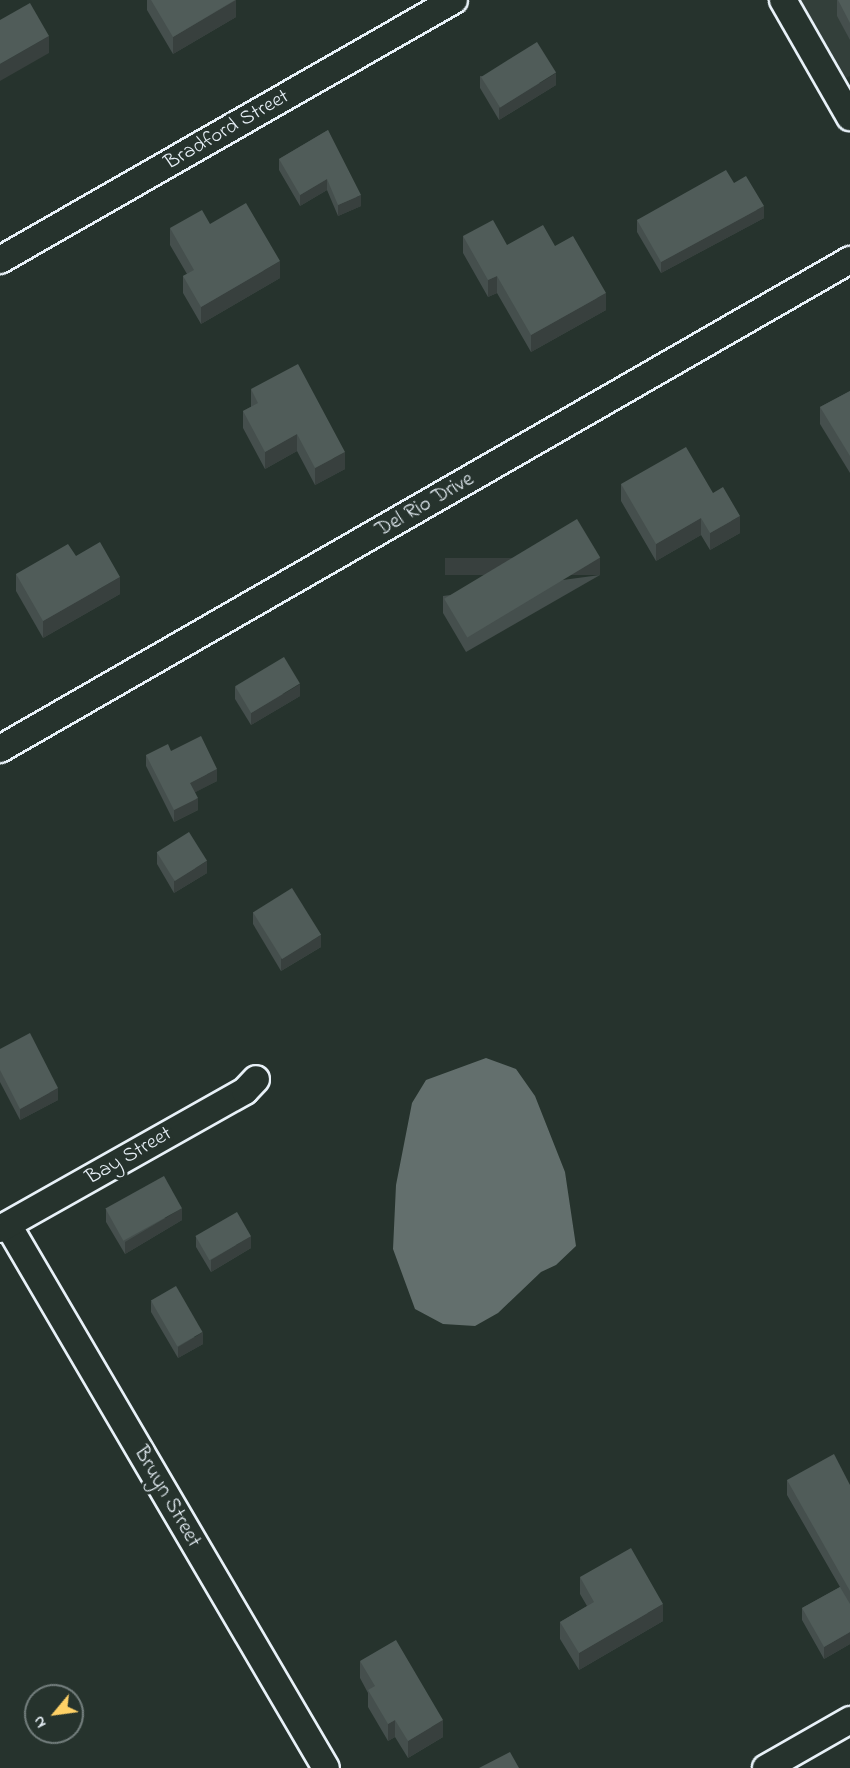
<!DOCTYPE html>
<style>
body{margin:0}
#map{position:relative;width:850px;height:1768px;overflow:hidden;background:#26332d;font-family:"Indie Flower",sans-serif}
div>[style]{position:absolute}
.built>*{inset:0;background:#333f3a}
.water>*{inset:0;background:#636f6d}
.roads{filter:drop-shadow(2px 0 #e8f1f8) drop-shadow(-2px 0 #e8f1f8) drop-shadow(0 2px #e8f1f8) drop-shadow(0 -2px #e8f1f8)}
.street>*{height:26px;margin:-13px;padding:0 13px;transform-origin:13px;border-radius:13px;background:#26332d}
.wall>*{inset:0;background:#454f4d}
.shaded-wall>*{inset:0;background:#38403e;transform-origin:0 0}
.building>*{inset:0;background:#505c59;transform-origin:0 0}
span{translate:-50% -50%;white-space:nowrap;text-align:center;line-height:1.15;-webkit-text-stroke:6px #26332d;paint-order:stroke}
.street-label{font-size:21px;color:#e8f1f8}
.north{position:absolute;left:24px;top:1684px;width:60px;height:60px;box-sizing:border-box;background:#26332d;border:2px solid #747f7e;border-radius:50%;rotate:241deg;font-size:16px;font-weight:700;line-height:24px;text-align:center;color:#e8f1f8}
.north::after{content:'';display:block;margin:auto;width:21px;height:27px;background:#ffd166;clip-path:polygon(50% 0,100% 100%,50% 72%,0 100%)}
</style>
<div id="map">
<div class="built">
<div style="clip-path:polygon(801px 0,850px 0,850px 76px,846px 78px)"></div>
</div>
<div class="water">
<div style="clip-path:polygon(486px 1058px,516px 1069px,535px 1096px,565px 1172px,576px 1246px,556px 1265px,541px 1272px,498px 1313px,475px 1326px,443px 1324px,415px 1309px,393px 1249px,396px 1185px,412px 1103px,426px 1080px)"></div>
</div>
<div class="roads">
<div class="street">
<div style="left:783px;top:0;width:135px;rotate:60.2deg"></div>
<div style="left:0;top:260px;width:523px;rotate:-29.8deg"></div>
<div style="left:0;top:749px;width:981px;rotate:-29.91deg"></div>
<div style="left:8px;top:1225px;width:629px;rotate:59.65deg"></div>
<div style="left:0;top:1229px;width:281px;rotate:-29.4deg"></div>
<div style="left:245px;top:1091px;width:16px;rotate:-47deg"></div>
<div style="left:766px;top:1768px;width:97px;rotate:-29.7deg"></div>
</div>
</div>
<div class="wall">
<div style="clip-path:polygon(147px 0,236px 0,236px 17px,173px 54px,147px 10px)"></div>
<div style="clip-path:polygon(837px 0,850px 0,850px 40px,837px 16px)"></div>
<div style="clip-path:polygon(480px 76px,556px 85px,499px 120px,480px 88px)"></div>
<div style="clip-path:polygon(328px 130px,361px 206px,338px 216px,327px 190px,300px 206px,279px 170px,279px 159px)"></div>
<div style="clip-path:polygon(734px 183px,764px 218px,661px 273px,637px 232px,637px 220px)"></div>
<div style="clip-path:polygon(170px 228px,280px 278px,201px 324px,183px 293px,183px 276px,187px 274px,170px 245px)"></div>
<div style="clip-path:polygon(463px 236px,507px 245px,555px 246px,606px 310px,531px 352px,497px 293px,488px 297px,463px 253px)"></div>
<div style="clip-path:polygon(251px 389px,345px 469px,315px 485px,297px 451px,265px 469px,243px 428px,243px 411px,251px 407px)"></div>
<div style="clip-path:polygon(850px 391px,850px 473px,820px 424px,820px 407px)"></div>
<div style="clip-path:polygon(621px 484px,713px 493px,740px 533px,710px 550px,701px 535px,656px 561px,621px 501px)"></div>
<div style="clip-path:polygon(16px 574px,120px 594px,43px 638px,16px 591px)"></div>
<div style="clip-path:polygon(600px 575px,466px 652px,443px 613px,443px 596px)"></div>
<div style="clip-path:polygon(235px 687px,300px 696px,251px 725px,235px 699px)"></div>
<div style="clip-path:polygon(171px 751px,217px 781px,195px 792px,198px 810px,174px 822px,146px 766px,146px 755px)"></div>
<div style="clip-path:polygon(157px 852px,207px 873px,174px 893px,157px 864px)"></div>
<div style="clip-path:polygon(253px 912px,321px 947px,281px 971px,253px 924px)"></div>
<div style="clip-path:polygon(0 1049px,58px 1100px,20px 1120px,0 1082px)"></div>
<div style="clip-path:polygon(106px 1210px,182px 1220px,125px 1254px,106px 1222px)"></div>
<div style="clip-path:polygon(196px 1236px,251px 1248px,211px 1272px,196px 1247px)"></div>
<div style="clip-path:polygon(151px 1301px,203px 1344px,178px 1358px,151px 1312px)"></div>
<div style="clip-path:polygon(787px 1480px,850px 1485px,850px 1644px,824px 1659px,802px 1620px,802px 1608px,840px 1587px,787px 1495px)"></div>
<div style="clip-path:polygon(580px 1577px,663px 1621px,579px 1670px,560px 1639px,560px 1622px,587px 1606px,580px 1594px)"></div>
<div style="clip-path:polygon(360px 1661px,443px 1737px,408px 1758px,395px 1737px,388px 1741px,368px 1707px,368px 1693px,360px 1678px)"></div>
</div>
<div class="shaded-wall">
<div style="clip-path:polygon(236px 0,236px 17px,173px 54px,173px 37px)"></div>
<div style="clip-path:polygon(49px 36px,49px 53px,0 81px,0 64px)"></div>
<div style="clip-path:polygon(556px 73px,556px 85px,499px 120px,499px 108px)"></div>
<div style="clip-path:polygon(327px 179px,327px 190px,300px 206px,300px 195px)"></div>
<div style="clip-path:polygon(361px 195px,361px 206px,338px 216px,338px 205px)"></div>
<div style="clip-path:polygon(764px 206px,764px 218px,661px 273px,661px 262px)"></div>
<div style="clip-path:polygon(280px 261px,280px 278px,201px 324px,201px 307px)"></div>
<div style="clip-path:polygon(497px 276px,497px 293px,488px 297px,488px 280px)"></div>
<div style="clip-path:polygon(606px 293px,606px 310px,531px 352px,531px 335px)"></div>
<div style="clip-path:polygon(297px 434px,297px 451px,265px 469px,265px 452px)"></div>
<div style="clip-path:polygon(345px 452px,345px 469px,315px 485px,315px 468px)"></div>
<div style="clip-path:polygon(740px 516px,740px 533px,710px 550px,710px 533px)"></div>
<div style="clip-path:polygon(701px 518px,701px 535px,656px 561px,656px 544px)"></div>
<div style="left:600px;top:558px;width:17px;height:155px;rotate:90deg"></div>
<div style="clip-path:polygon(120px 577px,120px 594px,43px 638px,43px 621px)"></div>
<div style="clip-path:polygon(300px 684px,300px 696px,251px 725px,251px 713px)"></div>
<div style="clip-path:polygon(217px 769px,217px 781px,190px 795px,190px 783px)"></div>
<div style="clip-path:polygon(198px 798px,198px 810px,174px 822px,174px 810px)"></div>
<div style="clip-path:polygon(207px 861px,207px 873px,174px 893px,174px 881px)"></div>
<div style="clip-path:polygon(321px 935px,321px 947px,281px 971px,281px 959px)"></div>
<div style="clip-path:polygon(58px 1088px,58px 1100px,20px 1120px,20px 1109px)"></div>
<div style="clip-path:polygon(182px 1208px,182px 1220px,125px 1254px,125px 1242px)"></div>
<div style="clip-path:polygon(251px 1236px,251px 1248px,211px 1272px,211px 1260px)"></div>
<div style="clip-path:polygon(203px 1332px,203px 1344px,178px 1358px,178px 1347px)"></div>
<div style="clip-path:polygon(663px 1604px,663px 1621px,579px 1670px,579px 1653px)"></div>
<div style="clip-path:polygon(850px 1632px,850px 1644px,824px 1659px,824px 1647px)"></div>
<div style="clip-path:polygon(395px 1720px,395px 1737px,388px 1741px,388px 1724px)"></div>
<div style="clip-path:polygon(443px 1720px,443px 1737px,408px 1758px,408px 1741px)"></div>
</div>
<div class="building">
<div style="clip-path:polygon(151px 0,235px 0,173px 37px)"></div>
<div style="clip-path:polygon(838px 0,850px 0,850px 23px)"></div>
<div style="clip-path:polygon(30px 3px,49px 36px,0 64px,0 20px)"></div>
<div style="left:537px;top:42px;width:36px;height:66px;rotate:58deg"></div>
<div style="clip-path:polygon(328px 130px,361px 195px,338px 205px,327px 179px,300px 195px,279px 159px)"></div>
<div style="clip-path:polygon(726px 170px,734px 183px,746px 176px,764px 206px,661px 262px,637px 220px)"></div>
<div style="clip-path:polygon(246px 203px,280px 261px,201px 307px,183px 276px,194px 270px,170px 228px,202px 210px,210px 224px)"></div>
<div style="clip-path:polygon(493px 220px,507px 245px,543px 225px,555px 246px,573px 236px,606px 293px,531px 335px,497px 276px,488px 280px,463px 236px)"></div>
<div style="clip-path:polygon(298px 364px,345px 452px,315px 468px,297px 434px,265px 452px,243px 411px,258px 403px,251px 389px)"></div>
<div style="clip-path:polygon(850px 391px,850px 456px,820px 407px)"></div>
<div style="clip-path:polygon(686px 447px,713px 493px,723px 487px,740px 516px,710px 533px,701px 518px,656px 544px,621px 484px)"></div>
<div style="left:577px;top:519px;width:45px;height:155px;rotate:59deg"></div>
<div style="clip-path:polygon(100px 542px,120px 577px,43px 621px,16px 574px,68px 544px,76px 556px)"></div>
<div style="left:284px;top:657px;width:31px;height:57px;rotate:59deg"></div>
<div style="clip-path:polygon(201px 736px,217px 769px,190px 783px,198px 798px,174px 810px,146px 755px,168px 744px,171px 751px)"></div>
<div style="left:189px;top:832px;width:34px;height:38px;rotate:58deg"></div>
<div style="left:292px;top:888px;width:55px;height:46px;rotate:58deg"></div>
<div style="clip-path:polygon(30px 1033px,58px 1088px,20px 1109px,0 1070px,0 1049px)"></div>
<div style="left:164px;top:1176px;width:37px;height:67px;rotate:61deg"></div>
<div style="left:237px;top:1212px;width:28px;height:48px;rotate:60deg"></div>
<div style="left:176px;top:1286px;width:53px;height:29px;rotate:60deg"></div>
<div style="clip-path:polygon(834px 1454px,850px 1485px,850px 1591px,787px 1480px)"></div>
<div style="clip-path:polygon(631px 1548px,663px 1604px,579px 1653px,560px 1622px,594px 1602px,580px 1577px)"></div>
<div style="clip-path:polygon(840px 1587px,850px 1604px,850px 1632px,824px 1647px,802px 1608px)"></div>
<div style="clip-path:polygon(396px 1640px,443px 1720px,408px 1741px,395px 1720px,388px 1724px,368px 1690px,375px 1686px,360px 1661px)"></div>
<div style="clip-path:polygon(510px 1752px,519px 1768px,479px 1768px)"></div>
</div>
<div class="street-label">
<span style="left:227px;top:130px;rotate:-30deg">Bradford Street</span>
<span style="left:425px;top:505px;rotate:-30deg">Del Rio Drive</span>
<span style="left:129px;top:1156px;rotate:-30deg">Bay Street</span>
<span style="left:167px;top:1497px;rotate:60deg">Bruyn Street</span>
</div>
<div class="north">N</div>
</div>
